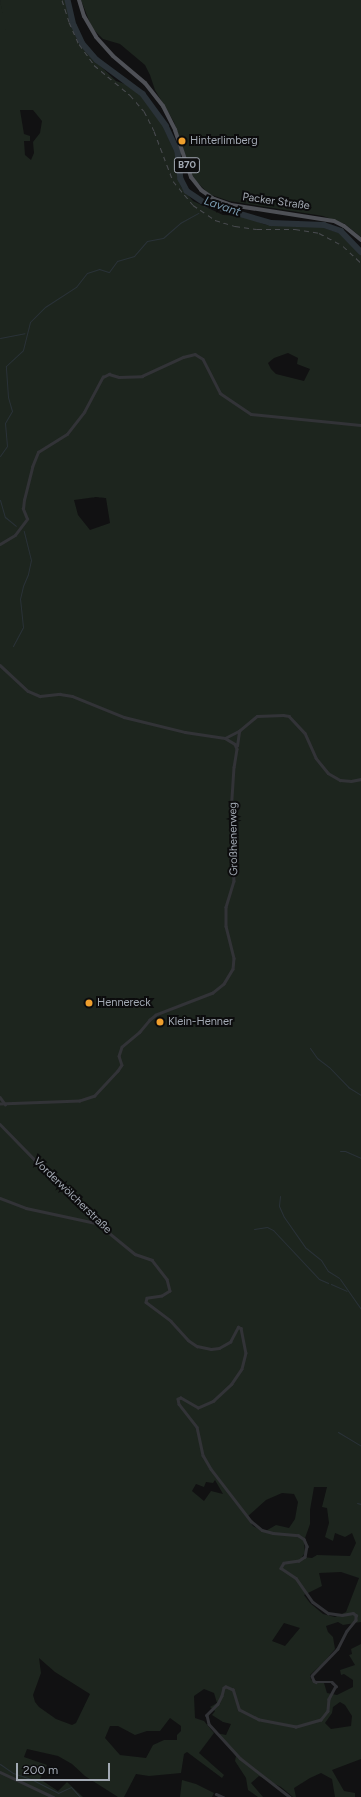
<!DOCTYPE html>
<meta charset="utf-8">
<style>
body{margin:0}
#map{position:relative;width:361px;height:1797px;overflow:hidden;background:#111112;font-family:Figtree,sans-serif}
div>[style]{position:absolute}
.green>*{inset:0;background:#1d251e}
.stream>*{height:1px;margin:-0.5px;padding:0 0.5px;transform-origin:0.5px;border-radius:0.5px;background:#2a3238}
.river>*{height:5.5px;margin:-2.75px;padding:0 2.75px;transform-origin:2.75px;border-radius:2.75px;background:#2a3238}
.minor>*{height:2.5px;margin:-1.25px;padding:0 1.25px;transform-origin:1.25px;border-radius:1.25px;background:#323337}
.tertiary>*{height:3px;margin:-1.5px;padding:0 1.5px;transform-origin:1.5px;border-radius:1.5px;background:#323337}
.primary>*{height:4px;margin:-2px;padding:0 2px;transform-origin:2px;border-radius:2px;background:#4e5056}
.rail>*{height:1px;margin-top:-0.5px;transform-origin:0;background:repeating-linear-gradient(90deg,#494b50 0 5px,transparent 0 9px)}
.dots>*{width:11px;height:11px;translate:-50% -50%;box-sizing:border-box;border:2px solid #0c0c0d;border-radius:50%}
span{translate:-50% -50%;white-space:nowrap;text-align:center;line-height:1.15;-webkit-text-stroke:4px #0c0c0d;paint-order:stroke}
.shield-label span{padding:1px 3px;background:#0c0c0d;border:1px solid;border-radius:3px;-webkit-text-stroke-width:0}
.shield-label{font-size:10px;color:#a2a9b3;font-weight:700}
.poi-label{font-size:11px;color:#a2a9b3}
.left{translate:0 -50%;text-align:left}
.street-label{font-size:11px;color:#a2a9b3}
.water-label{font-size:12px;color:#7999ae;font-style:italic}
.scale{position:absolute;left:16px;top:1763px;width:94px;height:18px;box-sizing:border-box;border:2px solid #a2a9b3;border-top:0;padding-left:5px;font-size:12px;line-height:14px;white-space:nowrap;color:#a2a9b3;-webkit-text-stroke:3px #0c0c0d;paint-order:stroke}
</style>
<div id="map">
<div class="green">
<div style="clip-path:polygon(evenodd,0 0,67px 0,74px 30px,82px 45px,94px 60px,116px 81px,131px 86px,145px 97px,159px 118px,176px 155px,175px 163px,179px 169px,177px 170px,181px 187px,193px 201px,223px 215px,242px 216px,266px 225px,321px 227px,336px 232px,340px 233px,361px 255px,361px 1622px,343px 1625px,338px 1622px,326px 1626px,328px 1632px,333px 1637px,335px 1649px,323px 1663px,310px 1675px,311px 1680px,324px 1683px,327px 1693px,337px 1695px,353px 1687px,353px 1680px,344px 1674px,341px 1675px,340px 1670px,355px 1665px,349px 1655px,352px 1654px,351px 1649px,361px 1644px,361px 1759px,332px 1770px,344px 1791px,355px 1793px,355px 1797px,335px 1797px,332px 1779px,321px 1773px,310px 1778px,294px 1788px,296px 1797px,293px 1797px,281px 1787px,259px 1776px,251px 1783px,263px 1797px,258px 1797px,248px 1790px,246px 1778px,235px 1761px,236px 1756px,216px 1733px,226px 1735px,231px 1724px,223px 1722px,212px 1715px,215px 1711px,210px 1707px,217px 1703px,214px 1693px,204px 1689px,194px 1696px,195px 1718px,204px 1721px,214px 1733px,199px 1753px,224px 1775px,222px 1778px,187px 1752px,184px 1754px,181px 1773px,149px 1776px,136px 1774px,124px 1797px,118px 1797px,85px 1776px,72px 1764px,58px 1756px,27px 1749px,24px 1757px,47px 1765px,40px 1779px,58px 1791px,67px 1782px,83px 1797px,0 1797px,0 0,20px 110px,33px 110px,42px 121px,40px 133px,33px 142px,34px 153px,31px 160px,25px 155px,24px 141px,30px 141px,30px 136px,24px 134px,20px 110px,0 0,288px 353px,298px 358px,297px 364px,310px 369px,304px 381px,276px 374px,271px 369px,268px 363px,274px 358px,288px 353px,0 0,96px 497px,106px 498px,110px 523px,90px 530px,78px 515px,74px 500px,96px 497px,0 0,215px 1480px,223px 1494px,211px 1491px,204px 1501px,192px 1491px,196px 1484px,204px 1487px,206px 1482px,213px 1483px,215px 1480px,0 0,314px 1487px,327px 1487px,322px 1507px,327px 1508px,329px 1523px,325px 1537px,333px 1541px,335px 1533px,345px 1537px,352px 1533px,356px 1543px,350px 1556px,317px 1555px,312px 1558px,302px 1557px,305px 1553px,304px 1541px,310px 1524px,310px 1510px,314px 1487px,0 0,282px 1493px,294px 1494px,298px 1502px,295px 1519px,289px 1528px,276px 1525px,264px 1532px,253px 1526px,247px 1517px,266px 1500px,282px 1493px,0 0,341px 1572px,359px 1578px,346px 1612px,335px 1617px,323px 1614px,310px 1603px,304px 1595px,322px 1586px,319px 1573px,341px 1572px,0 0,284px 1623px,300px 1628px,285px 1646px,272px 1641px,284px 1623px,0 0,39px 1658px,55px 1672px,90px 1694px,76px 1723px,72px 1725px,56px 1719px,39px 1707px,35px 1702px,33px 1695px,41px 1673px,39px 1658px,0 0,340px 1702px,345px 1705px,352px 1716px,351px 1726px,331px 1729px,325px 1723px,332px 1713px,333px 1707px,340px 1702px,0 0,170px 1718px,181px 1726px,181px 1731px,177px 1735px,177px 1740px,164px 1740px,153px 1745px,146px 1758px,120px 1755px,105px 1738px,110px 1726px,118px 1726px,135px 1735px,147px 1731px,160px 1731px,170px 1718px)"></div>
<div style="clip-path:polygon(81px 0,361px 0,361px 237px,345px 224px,323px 216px,229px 201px,209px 194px,196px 181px,191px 173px,174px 122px,155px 90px,150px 75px,145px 65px,120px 44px,103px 39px,92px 28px)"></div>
<div style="clip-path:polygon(182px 1780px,196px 1784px,214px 1793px,212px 1797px,180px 1797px)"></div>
</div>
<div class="stream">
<div style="left:0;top:338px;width:25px;rotate:-11deg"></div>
<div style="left:0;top:456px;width:12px;rotate:-55deg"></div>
<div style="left:7px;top:446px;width:23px;rotate:-95deg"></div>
<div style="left:5px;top:423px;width:14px;rotate:-60deg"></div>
<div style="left:12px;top:411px;width:15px;rotate:-106deg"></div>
<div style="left:8px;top:397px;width:31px;rotate:-94deg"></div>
<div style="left:6px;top:366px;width:23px;rotate:-43deg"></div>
<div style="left:23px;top:350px;width:29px;rotate:-76deg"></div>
<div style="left:30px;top:322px;width:21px;rotate:-45deg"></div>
<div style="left:45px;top:307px;width:37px;rotate:-33deg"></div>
<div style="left:76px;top:287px;width:18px;rotate:-52deg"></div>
<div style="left:87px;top:273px;width:13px;rotate:-18deg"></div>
<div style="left:99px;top:269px;width:10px;rotate:17deg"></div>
<div style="left:109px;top:272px;width:14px;rotate:-54deg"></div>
<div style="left:117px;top:261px;width:18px;rotate:-16deg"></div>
<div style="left:134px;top:256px;width:20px;rotate:-49deg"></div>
<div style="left:147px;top:241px;width:16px;rotate:-11deg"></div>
<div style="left:163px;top:238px;width:23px;rotate:-41deg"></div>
<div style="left:180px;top:223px;width:21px;rotate:-29deg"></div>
<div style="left:0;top:500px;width:18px;rotate:74deg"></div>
<div style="left:5px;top:517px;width:14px;rotate:39deg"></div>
<div style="left:13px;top:646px;width:21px;rotate:-62deg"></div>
<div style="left:23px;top:627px;width:28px;rotate:-96deg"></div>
<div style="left:20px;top:599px;width:13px;rotate:-77deg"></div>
<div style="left:23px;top:586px;width:13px;rotate:-67deg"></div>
<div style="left:28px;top:574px;width:14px;rotate:-78deg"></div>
<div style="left:31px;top:560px;width:30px;rotate:-104deg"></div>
<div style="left:310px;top:1048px;width:12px;rotate:55deg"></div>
<div style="left:317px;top:1058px;width:15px;rotate:37deg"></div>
<div style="left:329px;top:1067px;width:28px;rotate:46deg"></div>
<div style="left:348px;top:1087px;width:15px;rotate:32deg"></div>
<div style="left:340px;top:1151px;width:5px"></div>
<div style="left:345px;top:1151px;width:17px;rotate:24deg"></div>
<div style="left:280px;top:1196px;width:10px;rotate:96deg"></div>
<div style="left:279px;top:1206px;width:12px;rotate:66deg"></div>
<div style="left:284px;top:1217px;width:38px;rotate:55deg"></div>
<div style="left:306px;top:1248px;width:19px;rotate:39deg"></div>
<div style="left:321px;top:1260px;width:13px;rotate:58deg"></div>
<div style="left:328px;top:1271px;width:13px;rotate:32deg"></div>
<div style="left:254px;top:1229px;width:13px;rotate:-9deg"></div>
<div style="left:267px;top:1227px;width:7px;rotate:27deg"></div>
<div style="left:273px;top:1230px;width:67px;rotate:46.8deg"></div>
<div style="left:319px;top:1279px;width:10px;rotate:24deg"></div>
<div style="left:340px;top:1279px;width:37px;rotate:55deg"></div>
<div style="left:331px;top:1284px;width:17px;rotate:24deg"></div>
<div style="left:338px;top:1432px;width:27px;rotate:31deg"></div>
<div style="left:357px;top:1503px;width:4px;rotate:14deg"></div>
<div style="left:0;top:1764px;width:16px;rotate:35deg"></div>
<div style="left:13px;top:1773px;width:21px;rotate:19deg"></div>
<div style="left:33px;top:1780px;width:28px;rotate:27deg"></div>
<div style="left:58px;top:1793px;width:14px;rotate:-25deg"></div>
<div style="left:71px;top:1787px;width:13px;rotate:48deg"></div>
</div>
<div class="river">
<div style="left:68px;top:0;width:26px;rotate:77deg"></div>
<div style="left:74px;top:25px;width:21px;rotate:65deg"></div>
<div style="left:83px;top:44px;width:21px;rotate:49deg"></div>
<div style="left:97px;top:60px;width:57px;rotate:36.5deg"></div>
<div style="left:143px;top:94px;width:39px;rotate:54deg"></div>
<div style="left:166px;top:126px;width:29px;rotate:65deg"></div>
<div style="left:178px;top:152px;width:27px;rotate:84deg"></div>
<div style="left:181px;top:179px;width:13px;rotate:63deg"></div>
<div style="left:187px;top:191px;width:23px;rotate:34deg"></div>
<div style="left:206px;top:204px;width:68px;rotate:16.3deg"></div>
<div style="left:271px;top:223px;width:53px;rotate:2.2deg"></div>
<div style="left:324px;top:225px;width:18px;rotate:19deg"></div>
<div style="left:341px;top:231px;width:29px;rotate:46deg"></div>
</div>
<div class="minor">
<div style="left:0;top:544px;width:17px;rotate:-31deg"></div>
<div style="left:15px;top:535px;width:20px;rotate:-53deg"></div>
<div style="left:27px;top:519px;width:11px;rotate:-112deg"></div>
<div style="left:23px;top:509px;width:9px;rotate:-84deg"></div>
<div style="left:24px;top:500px;width:34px;rotate:-76deg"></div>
<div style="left:32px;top:467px;width:16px;rotate:-68deg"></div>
<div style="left:38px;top:452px;width:34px;rotate:-32deg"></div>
<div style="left:67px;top:434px;width:28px;rotate:-52deg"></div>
<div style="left:84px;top:412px;width:40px;rotate:-62deg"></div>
<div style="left:103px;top:377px;width:7px;rotate:-27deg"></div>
<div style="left:109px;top:374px;width:10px;rotate:17deg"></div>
<div style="left:119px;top:377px;width:23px;rotate:-2deg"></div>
<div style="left:142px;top:376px;width:45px;rotate:-24.9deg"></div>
<div style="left:183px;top:357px;width:12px;rotate:-14deg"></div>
<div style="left:195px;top:354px;width:9px;rotate:32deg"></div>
<div style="left:203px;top:359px;width:38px;rotate:63deg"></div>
<div style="left:220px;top:393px;width:37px;rotate:34deg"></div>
<div style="left:251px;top:414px;width:111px;rotate:5.7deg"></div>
<div style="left:0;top:665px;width:38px;rotate:43deg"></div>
<div style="left:28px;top:691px;width:13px;rotate:23deg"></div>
<div style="left:40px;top:696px;width:20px;rotate:-6deg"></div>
<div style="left:60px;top:694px;width:12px;rotate:9deg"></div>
<div style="left:72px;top:696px;width:56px;rotate:22deg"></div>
<div style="left:124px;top:717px;width:63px;rotate:13.8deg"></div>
<div style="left:185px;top:732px;width:40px;rotate:8.5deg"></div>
<div style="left:225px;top:738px;width:12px;rotate:31deg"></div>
<div style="left:235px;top:744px;width:5px;rotate:68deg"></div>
<div style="left:237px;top:749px;width:18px;rotate:99deg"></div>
<div style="left:234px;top:767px;width:46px;rotate:93.7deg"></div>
<div style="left:231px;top:813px;width:68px;rotate:87.5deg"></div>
<div style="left:234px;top:881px;width:27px;rotate:107deg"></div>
<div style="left:226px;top:907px;width:19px;rotate:90deg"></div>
<div style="left:226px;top:926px;width:33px;rotate:76deg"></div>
<div style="left:234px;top:958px;width:11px;rotate:95deg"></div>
<div style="left:233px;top:969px;width:17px;rotate:121deg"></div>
<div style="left:224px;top:984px;width:14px;rotate:141deg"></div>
<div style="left:213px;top:993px;width:61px;rotate:158.9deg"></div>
<div style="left:156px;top:1015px;width:8px;rotate:140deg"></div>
<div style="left:150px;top:1020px;width:16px;rotate:130deg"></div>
<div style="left:140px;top:1032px;width:23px;rotate:140deg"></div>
<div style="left:122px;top:1047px;width:9px;rotate:108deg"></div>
<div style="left:119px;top:1056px;width:9px;rotate:72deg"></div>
<div style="left:122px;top:1065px;width:7px;rotate:124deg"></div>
<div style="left:118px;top:1071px;width:34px;rotate:133deg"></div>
<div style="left:95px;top:1096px;width:16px;rotate:162deg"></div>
<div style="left:80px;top:1101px;width:80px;rotate:177.9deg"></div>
<div style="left:225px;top:738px;width:16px;rotate:-27deg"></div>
<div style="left:239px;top:731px;width:23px;rotate:-40deg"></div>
<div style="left:257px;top:716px;width:26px;rotate:-2deg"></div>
<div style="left:283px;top:715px;width:6px;rotate:9deg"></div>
<div style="left:289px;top:716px;width:23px;rotate:47deg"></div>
<div style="left:305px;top:733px;width:27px;rotate:66deg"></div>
<div style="left:316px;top:758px;width:19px;rotate:51deg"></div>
<div style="left:328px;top:773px;width:14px;rotate:30deg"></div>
<div style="left:340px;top:780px;width:11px;rotate:5deg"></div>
<div style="left:351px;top:781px;width:10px;rotate:-11deg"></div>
<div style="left:237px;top:746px;width:15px;rotate:-82deg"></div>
<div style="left:0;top:1097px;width:9px;rotate:54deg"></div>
<div style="left:0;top:1124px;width:49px;rotate:45.8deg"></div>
<div style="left:34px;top:1159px;width:45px;rotate:42.3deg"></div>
<div style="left:67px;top:1189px;width:17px;rotate:54deg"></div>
<div style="left:77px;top:1203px;width:28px;rotate:45deg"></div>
<div style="left:97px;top:1223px;width:49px;rotate:39.2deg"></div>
<div style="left:135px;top:1254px;width:18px;rotate:19deg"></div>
<div style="left:152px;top:1260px;width:24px;rotate:52deg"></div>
<div style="left:167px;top:1279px;width:12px;rotate:76deg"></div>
<div style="left:170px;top:1291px;width:9px;rotate:148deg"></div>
<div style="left:162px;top:1296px;width:15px;rotate:172deg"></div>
<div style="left:147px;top:1298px;width:4px;rotate:104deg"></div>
<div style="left:146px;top:1302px;width:31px;rotate:37deg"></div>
<div style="left:171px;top:1321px;width:25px;rotate:48deg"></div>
<div style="left:188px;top:1340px;width:11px;rotate:34deg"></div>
<div style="left:197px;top:1346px;width:14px;rotate:12deg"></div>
<div style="left:211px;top:1349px;width:8px;rotate:-7deg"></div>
<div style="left:219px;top:1348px;width:13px;rotate:-29deg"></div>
<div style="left:230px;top:1342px;width:17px;rotate:-62deg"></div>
<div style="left:238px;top:1327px;width:3px;rotate:18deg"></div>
<div style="left:241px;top:1328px;width:25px;rotate:79deg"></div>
<div style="left:246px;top:1353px;width:16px;rotate:104deg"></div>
<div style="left:242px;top:1369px;width:18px;rotate:124deg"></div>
<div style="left:232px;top:1384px;width:25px;rotate:137deg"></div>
<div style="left:214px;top:1401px;width:17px;rotate:156deg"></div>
<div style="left:198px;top:1408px;width:20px;rotate:-150deg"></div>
<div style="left:181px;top:1398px;width:3px;rotate:162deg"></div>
<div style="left:178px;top:1399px;width:5px;rotate:79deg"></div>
<div style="left:179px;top:1404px;width:29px;rotate:52deg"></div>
<div style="left:197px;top:1427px;width:29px;rotate:78deg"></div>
<div style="left:203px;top:1455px;width:16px;rotate:60deg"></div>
<div style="left:211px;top:1469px;width:66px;rotate:52.4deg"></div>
<div style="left:251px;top:1521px;width:14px;rotate:39deg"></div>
<div style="left:262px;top:1530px;width:11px;rotate:15deg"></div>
<div style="left:273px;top:1533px;width:25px;rotate:5deg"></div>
<div style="left:298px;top:1535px;width:7px;rotate:34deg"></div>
<div style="left:304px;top:1539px;width:8px;rotate:67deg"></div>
<div style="left:307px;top:1546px;width:11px;rotate:100deg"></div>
<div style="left:305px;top:1557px;width:7px;rotate:146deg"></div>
<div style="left:299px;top:1561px;width:15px;rotate:172deg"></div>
<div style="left:284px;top:1563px;width:6px;rotate:121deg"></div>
<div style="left:281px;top:1568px;width:18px;rotate:34deg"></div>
<div style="left:296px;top:1578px;width:29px;rotate:55deg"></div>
<div style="left:313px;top:1602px;width:19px;rotate:36deg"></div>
<div style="left:328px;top:1613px;width:14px;rotate:8deg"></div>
<div style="left:342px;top:1615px;width:11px;rotate:-10deg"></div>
<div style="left:353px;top:1613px;width:4px;rotate:34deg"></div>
<div style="left:356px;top:1615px;width:5px;rotate:90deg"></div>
<div style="left:356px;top:1620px;width:14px;rotate:129deg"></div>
<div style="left:347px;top:1631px;width:20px;rotate:117deg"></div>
<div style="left:338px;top:1649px;width:37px;rotate:134deg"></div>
<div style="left:312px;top:1676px;width:5px;rotate:68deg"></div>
<div style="left:314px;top:1681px;width:2px;rotate:27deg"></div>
<div style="left:316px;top:1682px;width:16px"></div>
<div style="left:332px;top:1682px;width:6px;rotate:45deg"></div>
<div style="left:336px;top:1686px;width:15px;rotate:118deg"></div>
<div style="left:329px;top:1699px;width:12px;rotate:95deg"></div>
<div style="left:328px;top:1711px;width:11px;rotate:128deg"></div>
<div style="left:321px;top:1720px;width:26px;rotate:164deg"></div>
<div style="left:296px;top:1727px;width:38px;rotate:-169deg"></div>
<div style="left:259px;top:1720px;width:22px;rotate:-153deg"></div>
<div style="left:239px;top:1710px;width:21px;rotate:-107deg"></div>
<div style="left:233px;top:1690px;width:8px;rotate:-157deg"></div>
<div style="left:226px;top:1687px;width:2px;rotate:153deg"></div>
<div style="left:224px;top:1688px;width:8px;rotate:104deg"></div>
<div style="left:222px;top:1696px;width:9px;rotate:117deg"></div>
<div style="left:218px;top:1704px;width:16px;rotate:135deg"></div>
<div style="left:207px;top:1715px;width:9px;rotate:77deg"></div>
<div style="left:209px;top:1724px;width:46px;rotate:47.6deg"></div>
<div style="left:240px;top:1758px;width:63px;rotate:38deg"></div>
<div style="left:0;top:1198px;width:28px;rotate:21deg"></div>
<div style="left:26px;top:1208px;width:72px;rotate:12.1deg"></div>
<div style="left:216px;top:1794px;width:8px;rotate:23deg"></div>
</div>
<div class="tertiary">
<div style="left:0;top:1772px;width:59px;rotate:25.3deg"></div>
</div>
<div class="primary">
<div style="left:79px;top:0;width:17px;rotate:73deg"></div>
<div style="left:84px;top:16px;width:24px;rotate:60deg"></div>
<div style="left:96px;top:37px;width:25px;rotate:48deg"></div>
<div style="left:113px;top:56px;width:42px;rotate:40.2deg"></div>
<div style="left:145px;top:83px;width:29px;rotate:52deg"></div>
<div style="left:163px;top:106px;width:27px;rotate:63deg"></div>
<div style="left:175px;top:130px;width:50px;rotate:71.2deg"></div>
<div style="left:191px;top:177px;width:16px;rotate:52deg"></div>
<div style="left:201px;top:190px;width:16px;rotate:35deg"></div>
<div style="left:214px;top:199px;width:18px;rotate:19deg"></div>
<div style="left:231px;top:205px;width:104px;rotate:8.8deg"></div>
<div style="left:334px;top:221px;width:11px;rotate:27deg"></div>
<div style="left:344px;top:226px;width:22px;rotate:39deg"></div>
</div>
<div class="rail">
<div style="left:62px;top:0;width:23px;rotate:72deg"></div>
<div style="left:69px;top:22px;width:24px;rotate:66deg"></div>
<div style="left:79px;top:44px;width:26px;rotate:54deg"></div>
<div style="left:94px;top:65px;width:47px;rotate:39.8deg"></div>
<div style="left:130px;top:95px;width:21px;rotate:49deg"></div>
<div style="left:144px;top:111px;width:22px;rotate:63deg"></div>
<div style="left:154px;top:131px;width:53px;rotate:69.2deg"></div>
<div style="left:173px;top:181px;width:31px;rotate:50deg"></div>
<div style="left:193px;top:205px;width:27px;rotate:34deg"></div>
<div style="left:215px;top:220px;width:21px;rotate:17deg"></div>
<div style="left:235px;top:226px;width:22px;rotate:8deg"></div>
<div style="left:257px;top:229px;width:38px"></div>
<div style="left:295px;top:229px;width:24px;rotate:9deg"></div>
<div style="left:319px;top:233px;width:27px;rotate:28deg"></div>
<div style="left:343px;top:246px;width:25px;rotate:43deg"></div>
</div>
<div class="dots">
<div style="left:182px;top:141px;background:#ef9f2d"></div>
<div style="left:89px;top:1003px;background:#ef9f2d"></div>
<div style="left:160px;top:1022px;background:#ef9f2d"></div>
</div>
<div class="shield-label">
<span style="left:187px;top:165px">B70</span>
</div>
<div class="poi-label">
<span class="left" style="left:190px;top:141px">Hinterlimberg</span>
<span class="left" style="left:97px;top:1003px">Hennereck</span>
<span class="left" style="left:168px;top:1022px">Klein-Henner</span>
</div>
<div class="street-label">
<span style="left:276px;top:202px;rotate:8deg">Packer Straße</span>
<span style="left:234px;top:839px;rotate:-91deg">Großhenerweg</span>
<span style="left:72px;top:1196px;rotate:44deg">Vorderwölcherstraße</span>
</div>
<div class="water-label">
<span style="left:222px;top:207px;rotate:19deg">Lavant</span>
</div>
<div class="scale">200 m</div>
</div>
